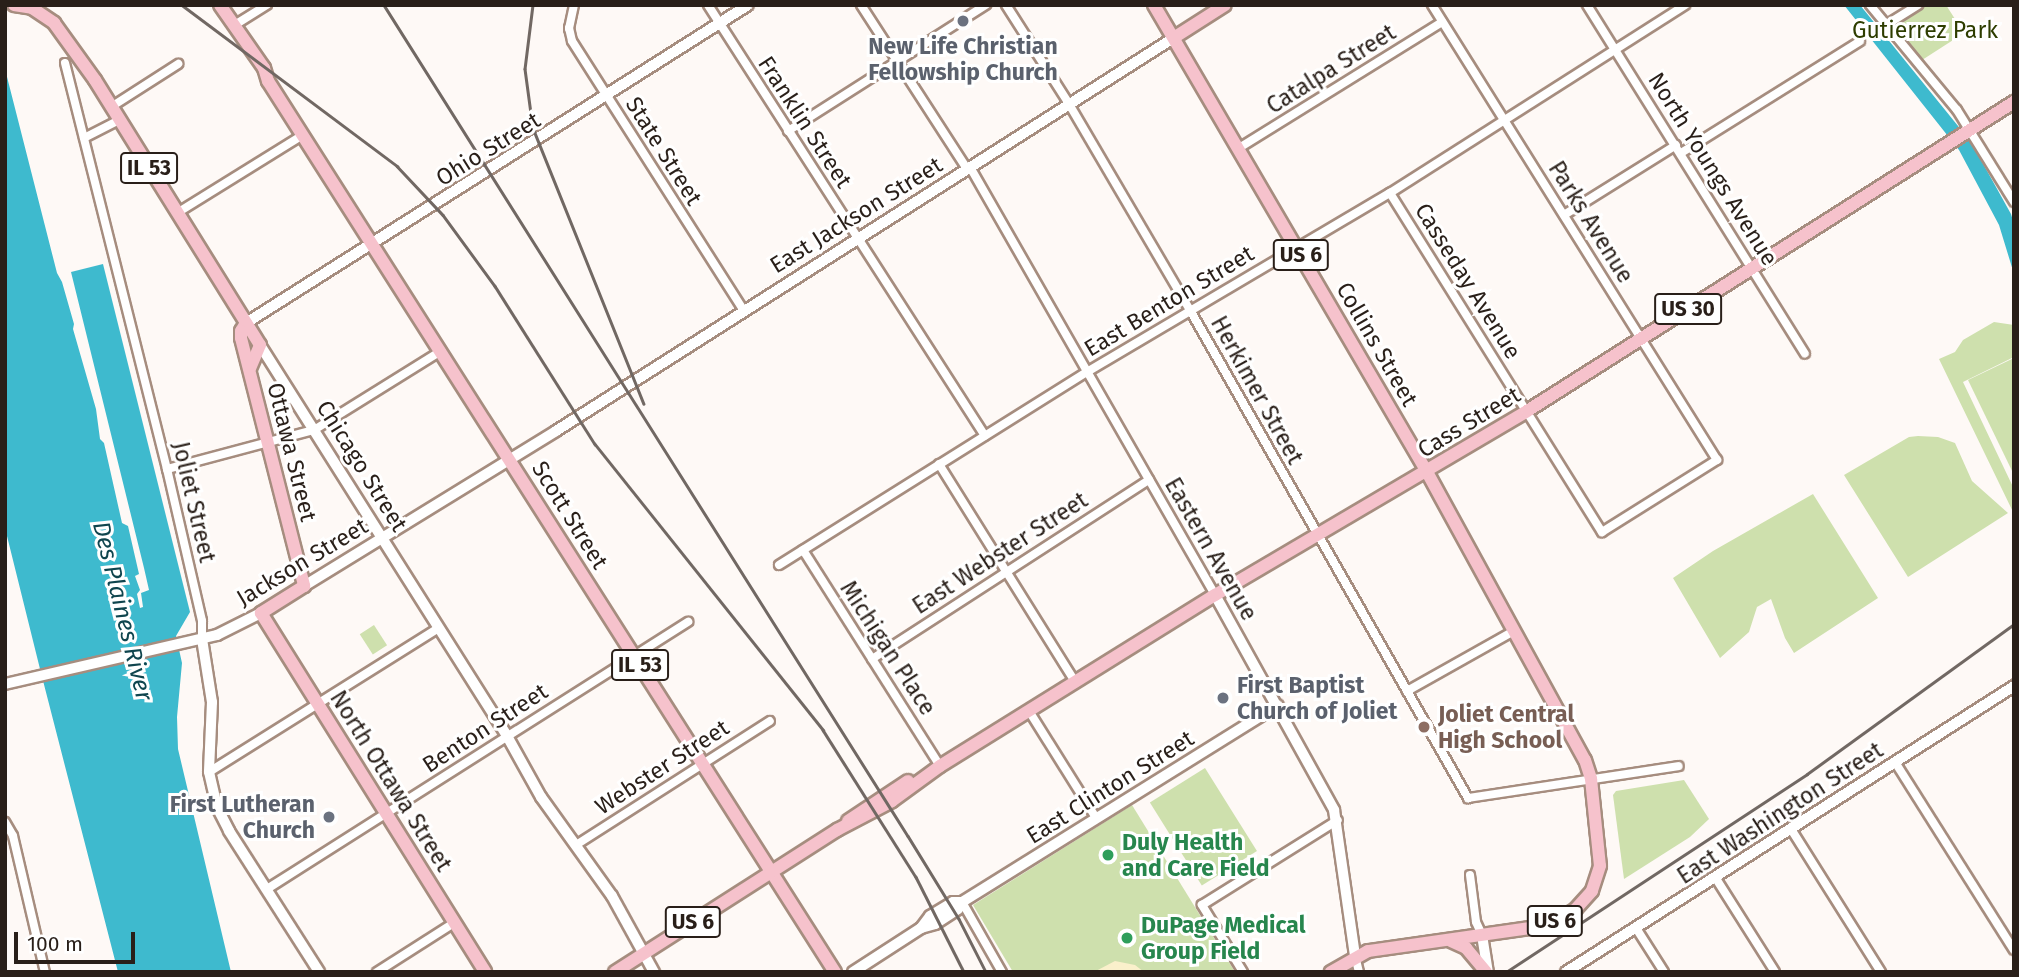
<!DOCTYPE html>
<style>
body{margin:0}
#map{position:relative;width:2019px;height:977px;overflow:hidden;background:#fef9f6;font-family:"Fira Sans",sans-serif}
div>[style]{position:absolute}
.green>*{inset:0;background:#cee0ad;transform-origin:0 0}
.sand>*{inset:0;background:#faf0cb}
.water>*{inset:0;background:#3ebace}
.roads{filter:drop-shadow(2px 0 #a68d7f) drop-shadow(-2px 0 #a68d7f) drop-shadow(0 2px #a68d7f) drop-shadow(0 -2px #a68d7f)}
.minor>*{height:8px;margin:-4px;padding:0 4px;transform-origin:4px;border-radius:4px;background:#fff}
.tertiary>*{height:10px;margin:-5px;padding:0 5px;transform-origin:5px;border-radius:5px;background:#fff}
.primary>*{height:12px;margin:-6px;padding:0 6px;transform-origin:6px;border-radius:6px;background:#f6c2cc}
.rail>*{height:2.5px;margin:-1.25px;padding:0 1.25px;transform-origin:1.25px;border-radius:1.25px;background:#716863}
.dots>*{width:19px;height:19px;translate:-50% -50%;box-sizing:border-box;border:4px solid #fff;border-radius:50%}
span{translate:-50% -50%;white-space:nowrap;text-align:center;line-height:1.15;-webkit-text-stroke:6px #fff;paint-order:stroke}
.shield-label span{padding:2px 5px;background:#fff;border:2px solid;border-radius:5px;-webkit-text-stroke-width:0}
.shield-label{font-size:21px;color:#291f19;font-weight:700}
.park-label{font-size:23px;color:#2e3d00}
.worship-label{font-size:23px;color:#5b616d;font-weight:700}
.left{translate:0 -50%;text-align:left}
.right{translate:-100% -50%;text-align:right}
.street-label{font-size:23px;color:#291f19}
.education-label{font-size:23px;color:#785e54;font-weight:700}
.leisure-label{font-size:23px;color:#27864d;font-weight:700}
.water-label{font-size:24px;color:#0f454e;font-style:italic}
.frame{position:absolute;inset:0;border:7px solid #291f19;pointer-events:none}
.scale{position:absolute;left:14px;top:932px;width:121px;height:32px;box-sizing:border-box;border:4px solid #291f19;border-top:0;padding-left:9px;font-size:21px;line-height:24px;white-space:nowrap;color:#291f19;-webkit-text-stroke:5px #fff;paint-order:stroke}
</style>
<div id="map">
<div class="green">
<div style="clip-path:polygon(1920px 5px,1946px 5px,1964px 33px,1919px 62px,1888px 25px)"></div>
<div style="clip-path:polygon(1994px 322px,2014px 325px,2014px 357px,1963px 382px,2014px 489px,2014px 514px,1939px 359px,1955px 352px,1963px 340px)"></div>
<div style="clip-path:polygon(2014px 358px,2014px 475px,1968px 380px)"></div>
<div style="clip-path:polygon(1918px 436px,1938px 437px,1955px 443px,1972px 481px,2008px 513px,1908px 577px,1844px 475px,1909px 437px)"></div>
<div style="clip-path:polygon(1813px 494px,1878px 598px,1794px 653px,1785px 638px,1771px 599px,1757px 607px,1749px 632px,1720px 658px,1673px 578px,1713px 551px)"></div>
<div style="left:374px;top:625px;width:24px;height:17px;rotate:57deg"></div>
<div style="left:1205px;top:768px;width:98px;height:65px;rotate:58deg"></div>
<div style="clip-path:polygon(1684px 780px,1709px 819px,1690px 837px,1624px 879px,1613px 795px,1616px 791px)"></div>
<div style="clip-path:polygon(1132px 805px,1235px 972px,1013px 972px,973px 905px)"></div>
</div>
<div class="sand">
<div style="clip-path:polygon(1115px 961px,1135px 965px,1144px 972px,1094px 972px)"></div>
</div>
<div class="water">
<div style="clip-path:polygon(1844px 5px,1860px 5px,1971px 142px,2011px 214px,2014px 224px,2014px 274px,1999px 225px,1959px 150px)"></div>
<div style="clip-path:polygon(5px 69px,57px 273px,62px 282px,74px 324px,73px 329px,96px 409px,100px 439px,104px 443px,122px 523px,128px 526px,139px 574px,135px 576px,140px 590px,137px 594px,140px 608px,143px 607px,141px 593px,149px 590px,144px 568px,71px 272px,103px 264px,190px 612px,176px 636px,182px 663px,177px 717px,178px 749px,231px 972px,118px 972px,40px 669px,5px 528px)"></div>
</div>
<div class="roads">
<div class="minor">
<div style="left:574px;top:5px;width:24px;rotate:102deg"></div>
<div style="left:569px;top:28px;width:13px;rotate:77deg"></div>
<div style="left:572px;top:41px;width:320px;rotate:57.5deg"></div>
<div style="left:708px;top:5px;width:512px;rotate:57.27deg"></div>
<div style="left:861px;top:5px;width:195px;rotate:57.1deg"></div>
<div style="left:1006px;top:5px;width:117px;rotate:57.5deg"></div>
<div style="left:1069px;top:104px;width:239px;rotate:59.6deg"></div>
<div style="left:1190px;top:310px;width:562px;rotate:60.33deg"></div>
<div style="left:1468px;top:798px;width:213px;rotate:-8.6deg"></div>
<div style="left:1587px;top:5px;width:411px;rotate:58deg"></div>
<div style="left:1870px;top:5px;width:136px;rotate:50.4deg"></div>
<div style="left:1957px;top:110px;width:108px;rotate:58.2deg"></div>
<div style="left:1886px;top:25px;width:38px;rotate:-32deg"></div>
<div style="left:233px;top:26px;width:40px;rotate:-32deg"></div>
<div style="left:65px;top:63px;width:419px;rotate:75.9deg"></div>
<div style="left:167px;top:469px;width:156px;rotate:77deg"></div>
<div style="left:202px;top:621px;width:18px;rotate:90deg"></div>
<div style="left:111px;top:107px;width:80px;rotate:-32.7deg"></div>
<div style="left:788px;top:131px;width:235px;rotate:-32.5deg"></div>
<div style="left:84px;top:138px;width:39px;rotate:-27deg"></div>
<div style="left:1239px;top:148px;width:239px;rotate:-31.8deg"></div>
<div style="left:1681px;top:153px;width:211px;rotate:-32deg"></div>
<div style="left:970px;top:167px;width:493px;rotate:60.2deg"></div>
<div style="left:1390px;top:193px;width:400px;rotate:58deg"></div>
<div style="left:1602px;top:532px;width:136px;rotate:-32.1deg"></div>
<div style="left:1717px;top:460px;width:537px;rotate:-122.06deg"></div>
<div style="left:177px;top:213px;width:148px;rotate:-31.8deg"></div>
<div style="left:1564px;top:215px;width:132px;rotate:-32deg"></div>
<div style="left:939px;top:464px;width:257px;rotate:58deg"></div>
<div style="left:167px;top:469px;width:152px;rotate:-14.9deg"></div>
<div style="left:314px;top:430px;width:150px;rotate:-31.9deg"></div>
<div style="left:803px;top:550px;width:256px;rotate:57.6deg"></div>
<div style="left:779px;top:565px;width:363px;rotate:-32.1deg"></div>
<div style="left:1087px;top:372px;width:352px;rotate:-30.6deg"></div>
<div style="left:1390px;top:193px;width:350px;rotate:-32.5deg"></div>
<div style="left:872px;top:659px;width:330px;rotate:-32.9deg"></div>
<div style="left:1407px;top:691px;width:120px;rotate:-29.3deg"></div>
<div style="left:1029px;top:711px;width:126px;rotate:57.9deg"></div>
<div style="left:1895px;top:762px;width:222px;rotate:57.7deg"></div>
<div style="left:209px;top:772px;width:271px;rotate:-32.1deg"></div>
<div style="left:5px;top:822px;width:16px;rotate:60deg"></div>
<div style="left:13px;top:836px;width:140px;rotate:76.8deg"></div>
<div style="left:1791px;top:829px;width:169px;rotate:57.8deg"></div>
<div style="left:576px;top:845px;width:230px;rotate:-32.6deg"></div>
<div style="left:1470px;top:875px;width:47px;rotate:82.7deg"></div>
<div style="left:1476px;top:922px;width:14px;rotate:65deg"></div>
<div style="left:1715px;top:877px;width:112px;rotate:57.7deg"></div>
<div style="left:267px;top:889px;width:499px;rotate:-32.4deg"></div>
<div style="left:962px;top:902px;width:81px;rotate:60.3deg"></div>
<div style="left:1636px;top:928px;width:52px;rotate:57.5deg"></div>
<div style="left:1355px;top:956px;width:16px;rotate:76deg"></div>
<div style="left:377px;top:972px;width:91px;rotate:-32.5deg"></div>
<div style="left:1243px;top:972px;width:79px;rotate:-121.5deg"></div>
<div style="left:1202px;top:905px;width:160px;rotate:-32deg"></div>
</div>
<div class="tertiary">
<div style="left:246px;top:323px;width:594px;rotate:-32.35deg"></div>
<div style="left:260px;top:345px;width:462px;rotate:57.7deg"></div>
<div style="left:507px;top:736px;width:70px;rotate:60.9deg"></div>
<div style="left:541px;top:797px;width:122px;rotate:54.4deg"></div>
<div style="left:612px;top:896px;width:87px;rotate:61.1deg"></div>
<div style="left:304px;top:586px;width:296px;rotate:-31.6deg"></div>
<div style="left:556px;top:431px;width:734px;rotate:-32.48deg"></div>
<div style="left:1215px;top:595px;width:246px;rotate:61deg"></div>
<div style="left:1334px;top:810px;width:148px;rotate:81.8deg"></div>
<div style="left:202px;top:639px;width:64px;rotate:81deg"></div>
<div style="left:212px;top:702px;width:70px;rotate:92.5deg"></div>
<div style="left:209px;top:772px;width:36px;rotate:77deg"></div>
<div style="left:217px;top:807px;width:27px;rotate:63deg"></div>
<div style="left:229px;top:831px;width:167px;rotate:57.4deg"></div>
<div style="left:5px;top:684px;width:218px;rotate:-13deg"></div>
<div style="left:217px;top:635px;width:49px;rotate:-26.6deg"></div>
<div style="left:921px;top:928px;width:15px;rotate:-53deg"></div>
<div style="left:930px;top:916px;width:27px;rotate:-31deg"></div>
<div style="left:953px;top:902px;width:9px"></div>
<div style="left:1482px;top:935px;width:37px;rotate:81deg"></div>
<div style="left:853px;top:972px;width:81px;rotate:-32.9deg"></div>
<div style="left:921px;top:928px;width:15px;rotate:-16deg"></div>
<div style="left:935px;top:924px;width:27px;rotate:-33deg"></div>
<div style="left:958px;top:909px;width:8px;rotate:-60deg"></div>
<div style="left:962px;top:902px;width:372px;rotate:-31.9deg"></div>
<div style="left:1566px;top:972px;width:532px;rotate:-32.55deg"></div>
</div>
<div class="primary">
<div style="left:14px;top:5px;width:18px;rotate:9deg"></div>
<div style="left:32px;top:8px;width:27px;rotate:34deg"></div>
<div style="left:54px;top:23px;width:70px;rotate:54.3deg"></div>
<div style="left:95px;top:80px;width:312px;rotate:58.1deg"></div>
<div style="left:260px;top:345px;width:25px;rotate:113deg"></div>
<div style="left:220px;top:5px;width:77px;rotate:55.1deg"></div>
<div style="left:264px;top:68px;width:14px;rotate:73deg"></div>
<div style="left:268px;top:81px;width:1056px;rotate:57.53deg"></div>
<div style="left:1154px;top:5px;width:541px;rotate:59.69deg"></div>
<div style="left:1427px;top:472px;width:328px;rotate:61.3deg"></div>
<div style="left:1585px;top:760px;width:20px;rotate:72deg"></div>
<div style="left:1591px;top:779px;width:87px;rotate:84.1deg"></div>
<div style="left:1600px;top:866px;width:26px;rotate:108deg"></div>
<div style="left:1592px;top:891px;width:24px;rotate:132deg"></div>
<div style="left:1576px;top:909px;width:19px;rotate:148deg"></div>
<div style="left:1560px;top:919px;width:24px;rotate:161deg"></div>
<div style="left:1537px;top:927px;width:171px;rotate:171.9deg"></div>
<div style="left:1368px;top:951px;width:43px;rotate:150.4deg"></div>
<div style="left:1175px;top:37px;width:59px;rotate:-32.6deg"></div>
<div style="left:246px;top:323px;width:9px;rotate:122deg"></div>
<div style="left:241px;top:331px;width:7px;rotate:90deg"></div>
<div style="left:241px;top:338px;width:256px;rotate:75.7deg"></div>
<div style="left:304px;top:586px;width:51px;rotate:147.9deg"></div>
<div style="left:261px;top:613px;width:423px;rotate:58deg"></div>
<div style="left:848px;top:821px;width:72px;rotate:-33.7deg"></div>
<div style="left:1451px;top:941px;width:17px;rotate:25deg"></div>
<div style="left:1466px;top:948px;width:31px;rotate:50deg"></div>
<div style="left:615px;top:972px;width:264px;rotate:-32.6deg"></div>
<div style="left:837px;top:830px;width:62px;rotate:-27.8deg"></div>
<div style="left:892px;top:801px;width:59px;rotate:-36.1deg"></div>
<div style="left:940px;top:766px;width:324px;rotate:-31.9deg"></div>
<div style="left:1215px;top:595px;width:362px;rotate:-30.5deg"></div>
<div style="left:1527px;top:411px;width:577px;rotate:-32.4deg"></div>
</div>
</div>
<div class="rail">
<div style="left:182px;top:5px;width:269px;rotate:36.8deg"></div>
<div style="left:397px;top:166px;width:67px;rotate:46.8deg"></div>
<div style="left:443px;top:215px;width:88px;rotate:53.8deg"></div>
<div style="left:495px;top:286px;width:187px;rotate:57.7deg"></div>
<div style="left:595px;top:444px;width:366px;rotate:51.4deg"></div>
<div style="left:823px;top:730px;width:174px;rotate:57.7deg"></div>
<div style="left:916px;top:877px;width:106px;rotate:63.2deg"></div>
<div style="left:384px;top:5px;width:982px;rotate:57.77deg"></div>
<div style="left:908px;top:836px;width:97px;rotate:58.4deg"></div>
<div style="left:959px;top:919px;width:59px;rotate:63deg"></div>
<div style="left:533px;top:5px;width:64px;rotate:97.1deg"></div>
<div style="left:525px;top:69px;width:60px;rotate:82.3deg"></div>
<div style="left:533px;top:128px;width:297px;rotate:68.1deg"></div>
<div style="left:1506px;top:972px;width:360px;rotate:-33.3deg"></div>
<div style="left:1807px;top:774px;width:256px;rotate:-35.9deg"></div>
</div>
<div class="dots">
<div style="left:963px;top:21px;background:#6b7280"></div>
<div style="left:1223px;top:698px;background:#6b7280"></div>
<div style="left:1424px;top:727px;background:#8d6e63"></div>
<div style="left:329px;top:817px;background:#6b7280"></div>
<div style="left:1108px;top:855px;background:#2e9e5b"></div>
<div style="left:1127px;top:938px;background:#2e9e5b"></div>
</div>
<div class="shield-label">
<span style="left:149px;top:168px">IL 53</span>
<span style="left:1301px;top:255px">US 6</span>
<span style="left:1688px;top:309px">US 30</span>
<span style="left:640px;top:665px">IL 53</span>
<span style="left:1555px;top:921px">US 6</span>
<span style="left:693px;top:922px">US 6</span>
</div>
<div class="park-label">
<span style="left:1925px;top:30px">Gutierrez Park</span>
</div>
<div class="worship-label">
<span style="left:963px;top:59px">New Life Christian<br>Fellowship Church</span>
<span class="left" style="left:1237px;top:698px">First Baptist<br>Church of Joliet</span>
<span class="right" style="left:315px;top:817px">First Lutheran<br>Church</span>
</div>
<div class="street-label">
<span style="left:1331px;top:69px;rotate:-32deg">Catalpa Street</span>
<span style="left:805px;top:122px;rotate:57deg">Franklin Street</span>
<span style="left:488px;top:149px;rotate:-32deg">Ohio Street</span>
<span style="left:664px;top:151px;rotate:58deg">State Street</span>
<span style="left:1713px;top:169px;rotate:58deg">North Youngs Avenue</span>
<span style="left:856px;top:215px;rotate:-32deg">East Jackson Street</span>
<span style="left:1591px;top:222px;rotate:58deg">Parks Avenue</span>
<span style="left:1468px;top:281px;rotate:58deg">Casseday Avenue</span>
<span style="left:1169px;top:301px;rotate:-31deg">East Benton Street</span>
<span style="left:1377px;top:344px;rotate:60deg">Collins Street</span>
<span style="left:1257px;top:390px;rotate:61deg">Herkimer Street</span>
<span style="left:1469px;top:422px;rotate:-31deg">Cass Street</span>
<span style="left:292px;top:452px;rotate:76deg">Ottawa Street</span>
<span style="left:362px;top:466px;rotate:58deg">Chicago Street</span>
<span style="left:194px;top:502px;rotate:77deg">Joliet Street</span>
<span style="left:570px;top:515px;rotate:58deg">Scott Street</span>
<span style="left:1211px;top:549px;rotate:60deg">Eastern Avenue</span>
<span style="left:1000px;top:553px;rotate:-33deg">East Webster Street</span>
<span style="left:302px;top:562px;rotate:-31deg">Jackson Street</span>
<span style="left:888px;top:648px;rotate:57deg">Michigan Place</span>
<span style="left:485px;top:728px;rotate:-33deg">Benton Street</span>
<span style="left:662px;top:767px;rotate:-33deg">Webster Street</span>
<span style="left:391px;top:781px;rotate:58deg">North Ottawa Street</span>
<span style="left:1110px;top:787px;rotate:-32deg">East Clinton Street</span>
<span style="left:1780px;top:813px;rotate:-33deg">East Washington Street</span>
</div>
<div class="education-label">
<span class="left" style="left:1438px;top:727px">Joliet Central<br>High School</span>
</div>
<div class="leisure-label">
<span class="left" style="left:1122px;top:855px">Duly Health<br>and Care Field</span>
<span class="left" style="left:1141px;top:938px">DuPage Medical<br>Group Field</span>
</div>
<div class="water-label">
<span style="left:122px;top:611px;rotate:76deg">Des Plaines River</span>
</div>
<div class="frame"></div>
<div class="scale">100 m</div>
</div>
